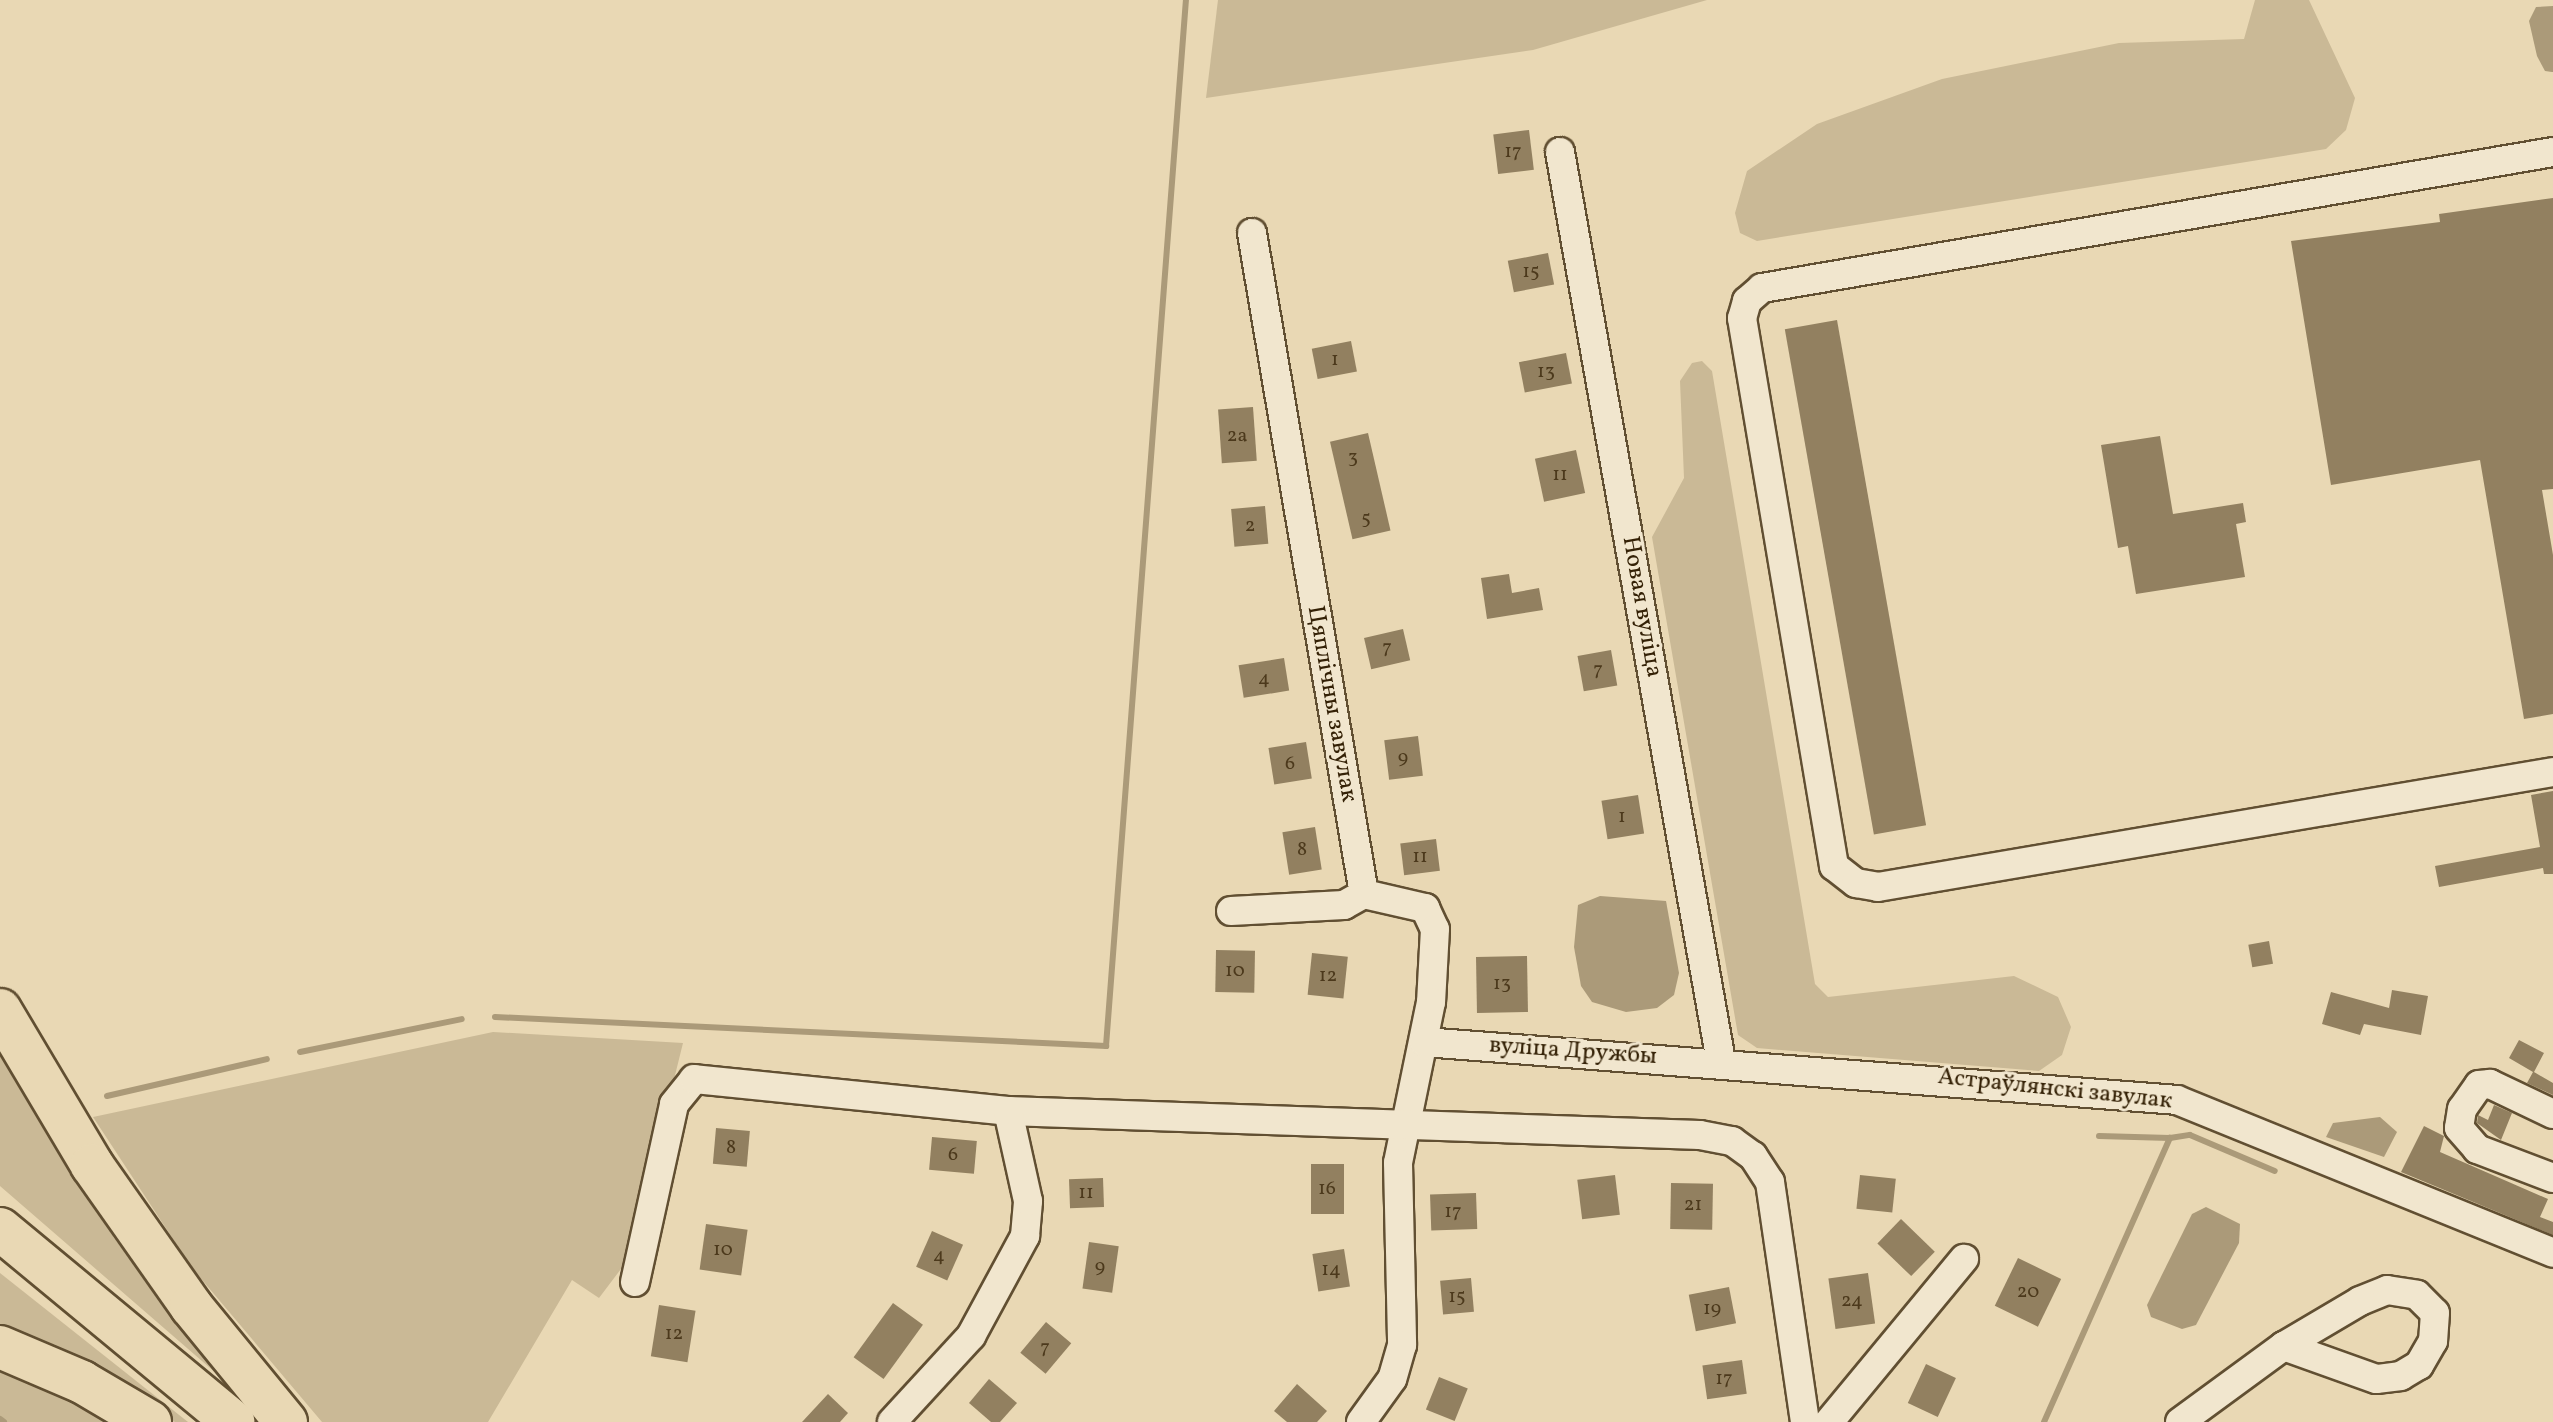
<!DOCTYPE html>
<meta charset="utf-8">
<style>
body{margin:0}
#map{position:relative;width:2553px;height:1422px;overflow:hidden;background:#e9d8b4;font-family:Vollkorn,serif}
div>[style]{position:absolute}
.green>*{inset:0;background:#cab996}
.water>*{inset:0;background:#ab9a79}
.stream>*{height:6px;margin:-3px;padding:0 3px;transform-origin:3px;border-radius:3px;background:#ab9a79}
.building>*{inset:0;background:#928060;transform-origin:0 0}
.roads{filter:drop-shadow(2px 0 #614f32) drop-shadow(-2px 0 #614f32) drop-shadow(0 2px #614f32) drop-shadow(0 -2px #614f32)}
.minor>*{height:28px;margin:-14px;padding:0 14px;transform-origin:14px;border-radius:14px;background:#f1e6ce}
.highway>*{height:42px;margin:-21px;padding:0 21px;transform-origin:21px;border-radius:21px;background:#e9d8b4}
span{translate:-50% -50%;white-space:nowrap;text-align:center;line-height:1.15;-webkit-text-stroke:6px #f1e6ce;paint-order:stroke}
.number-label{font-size:20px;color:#4c391c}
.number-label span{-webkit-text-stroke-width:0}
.street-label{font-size:24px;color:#342106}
</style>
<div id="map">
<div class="green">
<div style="clip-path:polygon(1218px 0,1707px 0,1533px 50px,1206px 98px)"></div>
<div style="clip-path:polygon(2255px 0,2309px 0,2355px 98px,2346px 130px,2326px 149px,1757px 241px,1740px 233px,1735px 213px,1747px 171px,1817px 124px,1942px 79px,2119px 43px,2244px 39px)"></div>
<div style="clip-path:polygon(1702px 361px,1712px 371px,1815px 984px,1828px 997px,2014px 976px,2058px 997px,2071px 1027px,2062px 1055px,2039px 1071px,1757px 1048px,1738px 1035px,1652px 537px,1684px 478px,1680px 381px,1692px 363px)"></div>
<div style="clip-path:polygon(493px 1032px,683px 1043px,630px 1257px,599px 1298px,572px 1280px,488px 1422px,322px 1422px,192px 1268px,93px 1117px)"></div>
<div style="clip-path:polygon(0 1033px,114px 1238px,217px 1374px,0 1186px)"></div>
<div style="clip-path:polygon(0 1273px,188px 1422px,175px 1422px,0 1327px)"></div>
<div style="clip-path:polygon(0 1360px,125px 1422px,0 1422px)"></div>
</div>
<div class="water">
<div style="clip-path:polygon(2553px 6px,2553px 72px,2552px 72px,2545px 71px,2537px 56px,2529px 21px,2536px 7px)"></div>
<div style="clip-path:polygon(1600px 896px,1666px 901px,1679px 973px,1674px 995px,1657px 1008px,1626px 1012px,1592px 1002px,1581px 986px,1574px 947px,1578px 905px)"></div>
<div style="clip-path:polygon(2380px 1117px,2397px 1132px,2384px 1157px,2326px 1137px,2333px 1123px)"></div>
<div style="clip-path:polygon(2206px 1207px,2240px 1224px,2239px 1243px,2196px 1325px,2182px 1329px,2151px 1317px,2147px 1305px,2192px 1214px)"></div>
</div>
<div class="stream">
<div style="left:495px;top:1017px;width:612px;rotate:2.72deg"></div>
<div style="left:1106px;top:1046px;width:1049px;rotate:-85.63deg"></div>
<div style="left:300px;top:1052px;width:165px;rotate:-11.5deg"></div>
<div style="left:107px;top:1096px;width:164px;rotate:-13deg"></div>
<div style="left:2099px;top:1136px;width:71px;rotate:1.6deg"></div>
<div style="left:0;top:1419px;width:5px;rotate:37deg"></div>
<div style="left:2044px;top:1422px;width:311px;rotate:-66.1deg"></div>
<div style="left:2170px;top:1138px;width:20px;rotate:-9deg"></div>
<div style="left:2190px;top:1135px;width:92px;rotate:23deg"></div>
</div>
<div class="building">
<div style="left:1529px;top:130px;width:40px;height:36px;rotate:83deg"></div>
<div style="clip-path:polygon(2553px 198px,2553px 489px,2542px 490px,2553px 555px,2553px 714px,2524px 719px,2480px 460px,2331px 485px,2291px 241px,2440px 222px,2439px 214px)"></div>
<div style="left:1548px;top:253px;width:32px;height:41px;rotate:79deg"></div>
<div style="left:1837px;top:320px;width:513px;height:53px;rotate:80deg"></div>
<div style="left:1351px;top:341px;width:31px;height:40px;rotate:79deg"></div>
<div style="left:1566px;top:353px;width:31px;height:48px;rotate:79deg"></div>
<div style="left:1253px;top:407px;width:54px;height:35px;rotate:86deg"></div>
<div style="left:1368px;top:433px;width:100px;height:39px;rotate:77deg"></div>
<div style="clip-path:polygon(2160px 436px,2173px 514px,2243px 503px,2246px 522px,2236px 524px,2245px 577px,2136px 594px,2128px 546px,2118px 548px,2101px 445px)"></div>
<div style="left:1576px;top:450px;width:44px;height:42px;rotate:78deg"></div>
<div style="left:1265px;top:506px;width:38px;height:34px;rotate:85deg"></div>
<div style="clip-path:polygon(1509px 574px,1512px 593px,1539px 588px,1543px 610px,1487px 619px,1481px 578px)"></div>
<div style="left:1403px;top:629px;width:32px;height:40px;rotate:77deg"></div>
<div style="left:1611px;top:650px;width:36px;height:34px;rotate:80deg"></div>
<div style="left:1284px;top:658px;width:33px;height:46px;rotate:81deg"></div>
<div style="left:1418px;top:736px;width:40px;height:34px;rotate:83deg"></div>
<div style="left:1306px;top:742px;width:37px;height:38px;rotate:81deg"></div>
<div style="clip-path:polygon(2553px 791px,2553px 874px,2544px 874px,2543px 868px,2439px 887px,2435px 866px,2540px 847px,2531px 795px)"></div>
<div style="left:1638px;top:795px;width:39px;height:37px;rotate:81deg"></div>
<div style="left:1315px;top:827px;width:43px;height:33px;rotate:81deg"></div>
<div style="left:1436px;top:839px;width:32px;height:36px;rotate:83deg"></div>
<div style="left:2269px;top:941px;width:23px;height:21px;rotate:80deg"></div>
<div style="left:1216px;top:950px;width:39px;height:42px;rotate:1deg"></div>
<div style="left:1312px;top:953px;width:36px;height:42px;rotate:6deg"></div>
<div style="left:1527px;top:956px;width:56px;height:51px;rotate:89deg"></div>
<div style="clip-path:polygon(2392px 990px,2428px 996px,2421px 1035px,2364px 1024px,2360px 1035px,2322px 1024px,2331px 992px,2389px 1008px)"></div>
<div style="clip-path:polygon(2519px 1040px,2544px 1053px,2534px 1072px,2553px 1083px,2553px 1095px,2527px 1083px,2533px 1072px,2509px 1058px)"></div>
<div style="clip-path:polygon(2494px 1105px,2512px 1113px,2501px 1140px,2477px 1123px,2478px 1115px,2488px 1120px)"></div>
<div style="clip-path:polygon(2424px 1126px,2444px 1136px,2440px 1152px,2548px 1199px,2540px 1217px,2553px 1222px,2553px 1235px,2401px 1172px)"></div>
<div style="left:716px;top:1128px;width:34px;height:36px;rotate:5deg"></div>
<div style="left:932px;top:1137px;width:45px;height:33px;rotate:5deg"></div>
<div style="left:1344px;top:1164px;width:50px;height:33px;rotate:90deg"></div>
<div style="left:1615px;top:1175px;width:40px;height:38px;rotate:83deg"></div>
<div style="left:1860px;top:1175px;width:36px;height:34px;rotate:6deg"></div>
<div style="left:1103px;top:1178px;width:29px;height:34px;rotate:88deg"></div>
<div style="left:1671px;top:1183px;width:42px;height:46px;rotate:1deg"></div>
<div style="left:1476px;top:1193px;width:36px;height:46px;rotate:88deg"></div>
<div style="left:1901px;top:1219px;width:47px;height:34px;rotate:44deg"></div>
<div style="left:706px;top:1224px;width:42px;height:46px;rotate:8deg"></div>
<div style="left:932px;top:1231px;width:34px;height:39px;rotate:24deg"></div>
<div style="left:1089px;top:1242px;width:30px;height:47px;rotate:8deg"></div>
<div style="left:1344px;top:1249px;width:38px;height:32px;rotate:81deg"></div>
<div style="left:2018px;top:1258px;width:48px;height:53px;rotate:26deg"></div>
<div style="left:1868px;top:1273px;width:51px;height:40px;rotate:82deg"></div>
<div style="left:1471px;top:1278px;width:34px;height:31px;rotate:85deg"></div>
<div style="left:1729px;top:1287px;width:37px;height:41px;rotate:79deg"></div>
<div style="left:893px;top:1303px;width:37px;height:67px;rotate:36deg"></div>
<div style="left:659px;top:1305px;width:37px;height:52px;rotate:9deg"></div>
<div style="left:1046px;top:1322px;width:33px;height:40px;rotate:40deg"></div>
<div style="left:1742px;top:1360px;width:34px;height:40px;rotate:82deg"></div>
<div style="left:1926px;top:1364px;width:33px;height:43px;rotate:25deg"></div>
<div style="left:1439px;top:1377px;width:31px;height:35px;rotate:22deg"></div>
<div style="clip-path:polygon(989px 1379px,1017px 1403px,1000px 1422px,991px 1422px,969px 1403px)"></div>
<div style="clip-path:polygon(1297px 1384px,1327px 1411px,1317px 1422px,1287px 1422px,1274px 1411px)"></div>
<div style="clip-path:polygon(828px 1394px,848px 1413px,840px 1422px,802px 1422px)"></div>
</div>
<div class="roads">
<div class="minor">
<div style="left:1560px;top:152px;width:923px;rotate:79.96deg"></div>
<div style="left:2553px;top:152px;width:803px;rotate:170.24deg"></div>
<div style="left:1762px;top:288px;width:20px;rotate:139deg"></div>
<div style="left:1747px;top:301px;width:18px;rotate:106deg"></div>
<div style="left:1742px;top:318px;width:556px;rotate:80.47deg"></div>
<div style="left:1834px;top:866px;width:28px;rotate:38deg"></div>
<div style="left:1856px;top:883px;width:22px;rotate:10deg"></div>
<div style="left:1878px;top:887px;width:685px;rotate:-9.67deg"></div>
<div style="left:1252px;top:233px;width:670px;rotate:80.38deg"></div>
<div style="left:1364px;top:894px;width:63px;rotate:12.9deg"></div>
<div style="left:1425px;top:908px;width:23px;rotate:65deg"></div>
<div style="left:1435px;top:929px;width:73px;rotate:93.1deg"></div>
<div style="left:1431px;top:1002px;width:164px;rotate:101.6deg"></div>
<div style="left:1398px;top:1163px;width:182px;rotate:88.7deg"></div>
<div style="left:1402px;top:1345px;width:35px;rotate:106deg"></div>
<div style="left:1392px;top:1379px;width:53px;rotate:125.8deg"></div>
<div style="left:1231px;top:911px;width:113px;rotate:-3deg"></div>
<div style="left:1344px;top:905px;width:23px;rotate:-29deg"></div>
<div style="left:1424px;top:1042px;width:755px;rotate:4.4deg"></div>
<div style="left:2177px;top:1100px;width:406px;rotate:22.1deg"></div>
<div style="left:2553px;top:1114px;width:70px;rotate:-154.5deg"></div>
<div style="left:2490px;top:1084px;width:11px;rotate:175deg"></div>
<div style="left:2479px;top:1085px;width:29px;rotate:125deg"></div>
<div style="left:2462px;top:1109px;width:19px;rotate:99deg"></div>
<div style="left:2459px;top:1128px;width:28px;rotate:49deg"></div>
<div style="left:2477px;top:1149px;width:81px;rotate:20.9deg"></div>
<div style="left:635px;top:1282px;width:182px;rotate:-77.6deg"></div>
<div style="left:674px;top:1104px;width:32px;rotate:-51deg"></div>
<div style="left:694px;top:1079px;width:316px;rotate:5.8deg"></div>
<div style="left:1008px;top:1111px;width:692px;rotate:1.99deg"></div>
<div style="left:1700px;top:1135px;width:33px;rotate:11deg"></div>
<div style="left:1732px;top:1141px;width:26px;rotate:36deg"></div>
<div style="left:1753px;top:1156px;width:31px;rotate:57deg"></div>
<div style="left:1770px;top:1182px;width:243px;rotate:81.7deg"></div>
<div style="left:892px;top:1422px;width:117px;rotate:-47.4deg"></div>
<div style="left:971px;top:1336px;width:114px;rotate:-61.6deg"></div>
<div style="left:1025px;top:1236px;width:35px;rotate:-85deg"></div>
<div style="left:1028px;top:1201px;width:92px;rotate:-102.5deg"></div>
<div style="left:1829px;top:1422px;width:212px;rotate:-50.4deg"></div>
<div style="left:2180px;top:1422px;width:129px;rotate:-36.2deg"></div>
<div style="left:2284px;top:1346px;width:88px;rotate:-30.6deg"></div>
<div style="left:2360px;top:1301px;width:29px;rotate:-22deg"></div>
<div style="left:2387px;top:1290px;width:30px;rotate:9deg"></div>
<div style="left:2417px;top:1295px;width:25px;rotate:45deg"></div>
<div style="left:2435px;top:1313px;width:28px;rotate:94deg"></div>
<div style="left:2433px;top:1341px;width:28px;rotate:120deg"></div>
<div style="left:2419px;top:1365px;width:21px;rotate:149deg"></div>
<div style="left:2401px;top:1376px;width:25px;rotate:173deg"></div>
<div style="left:2376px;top:1379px;width:98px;rotate:-160.3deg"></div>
</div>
<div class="highway">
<div style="left:0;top:1010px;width:180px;rotate:59.3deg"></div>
<div style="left:92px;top:1165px;width:172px;rotate:54.9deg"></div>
<div style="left:191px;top:1306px;width:150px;rotate:50.7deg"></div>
<div style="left:0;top:1229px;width:303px;rotate:39.6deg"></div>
<div style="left:0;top:1347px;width:89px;rotate:23.1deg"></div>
<div style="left:82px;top:1382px;width:79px;rotate:30.5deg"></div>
</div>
</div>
<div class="number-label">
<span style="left:1513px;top:152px">17</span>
<span style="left:1531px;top:272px">15</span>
<span style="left:1335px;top:360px">1</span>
<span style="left:1546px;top:372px">13</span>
<span style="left:1237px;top:436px">2а</span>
<span style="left:1353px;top:458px">3</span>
<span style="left:1560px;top:475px">11</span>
<span style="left:1366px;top:519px">5</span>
<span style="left:1250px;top:526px">2</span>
<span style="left:1387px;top:648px">7</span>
<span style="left:1598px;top:670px">7</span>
<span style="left:1264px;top:679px">4</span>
<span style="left:1403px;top:758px">9</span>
<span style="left:1290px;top:764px">6</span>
<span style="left:1622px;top:817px">1</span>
<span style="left:1302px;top:850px">8</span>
<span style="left:1420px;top:857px">11</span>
<span style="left:1235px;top:971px">10</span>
<span style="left:1328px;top:976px">12</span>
<span style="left:1502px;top:984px">13</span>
<span style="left:731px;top:1148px">8</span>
<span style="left:953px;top:1155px">6</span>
<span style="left:1327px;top:1189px">16</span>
<span style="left:1086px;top:1193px">11</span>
<span style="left:1693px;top:1205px">21</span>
<span style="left:1453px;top:1212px">17</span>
<span style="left:723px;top:1250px">10</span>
<span style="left:939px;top:1256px">4</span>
<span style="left:1100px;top:1267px">9</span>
<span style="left:1331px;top:1270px">14</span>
<span style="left:2028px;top:1292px">20</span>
<span style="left:1457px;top:1297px">15</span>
<span style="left:1852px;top:1301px">24</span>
<span style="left:1712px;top:1309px">19</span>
<span style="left:674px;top:1334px">12</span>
<span style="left:1045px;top:1348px">7</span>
<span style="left:1724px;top:1379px">17</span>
</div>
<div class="street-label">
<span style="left:1641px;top:607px;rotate:80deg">Новая вуліца</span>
<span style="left:1331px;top:704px;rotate:80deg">Цяплічны завулак</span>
<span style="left:1573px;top:1052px;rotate:4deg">вуліца Дружбы</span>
<span style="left:2055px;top:1090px;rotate:6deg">Астраўлянскі завулак</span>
</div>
</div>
